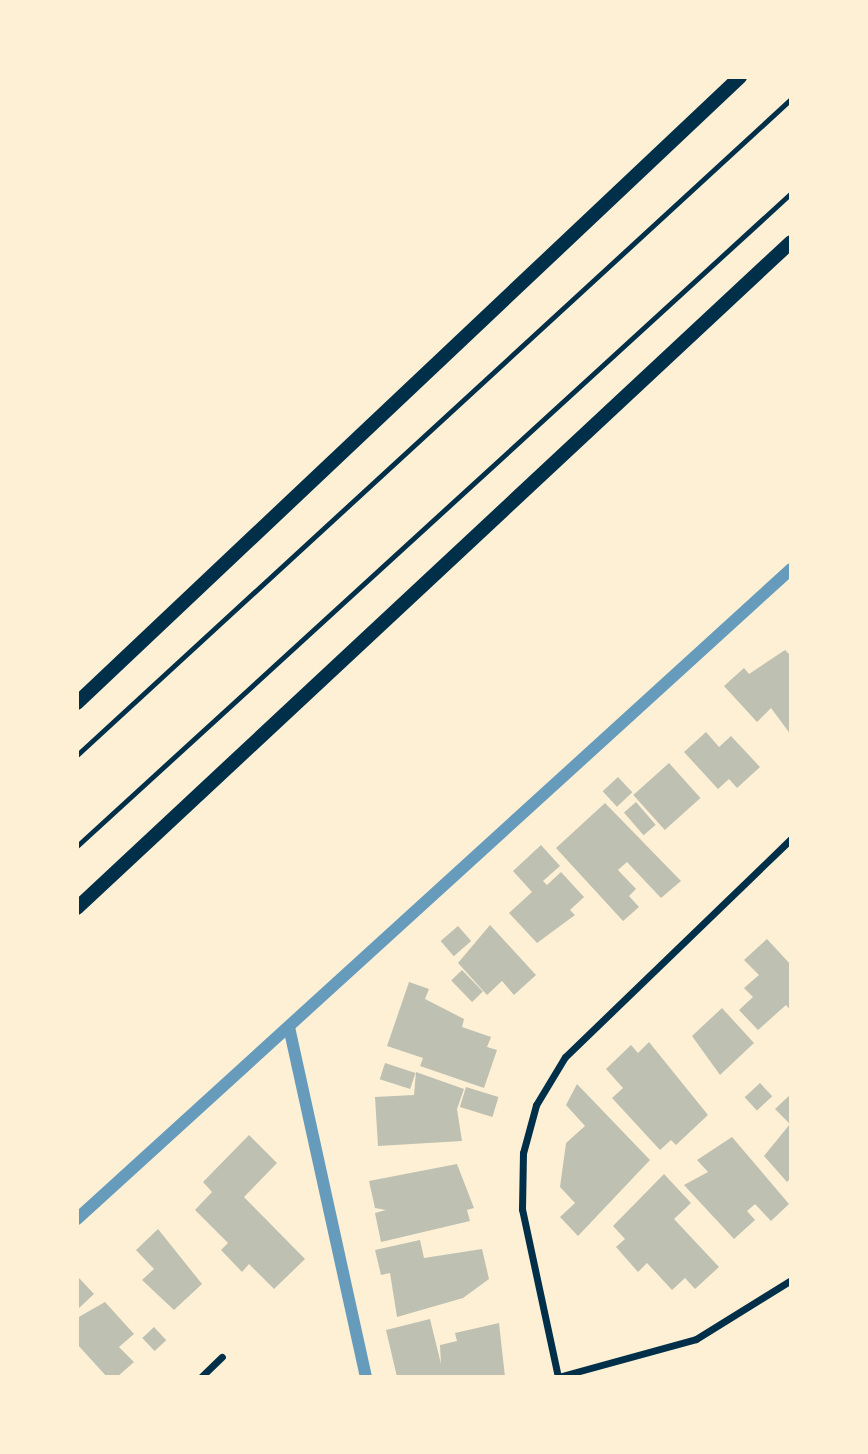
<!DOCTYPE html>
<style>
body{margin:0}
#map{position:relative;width:868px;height:1454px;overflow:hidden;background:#fdf0d5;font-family:Roboto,sans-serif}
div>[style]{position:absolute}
.stream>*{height:12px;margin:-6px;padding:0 6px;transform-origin:6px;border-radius:6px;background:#669bbc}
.building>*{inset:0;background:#bec0b2;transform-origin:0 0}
.service>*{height:5px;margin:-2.5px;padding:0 2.5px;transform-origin:2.5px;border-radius:2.5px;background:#003049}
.minor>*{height:7px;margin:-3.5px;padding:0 3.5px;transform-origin:3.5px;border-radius:3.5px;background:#003049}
.secondary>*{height:14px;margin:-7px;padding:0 7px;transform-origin:7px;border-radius:7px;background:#003049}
span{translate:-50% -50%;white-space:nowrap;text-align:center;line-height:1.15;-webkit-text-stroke:6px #fdf0d5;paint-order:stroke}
.frame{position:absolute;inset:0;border:79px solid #fdf0d5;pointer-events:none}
</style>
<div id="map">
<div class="stream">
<div style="left:289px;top:1027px;width:358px;rotate:77.6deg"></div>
<div style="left:77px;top:1219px;width:966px;rotate:-42.31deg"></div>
</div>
<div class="building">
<div style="clip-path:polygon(785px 650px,791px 656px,791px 735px,771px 708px,757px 722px,724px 686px,744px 668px,749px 674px)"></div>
<div style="clip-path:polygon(706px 732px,719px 747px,731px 736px,760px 767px,737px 788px,729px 779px,718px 789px,684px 752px)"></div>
<div style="left:669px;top:763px;width:47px;height:48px;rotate:48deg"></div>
<div style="left:618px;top:777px;width:21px;height:21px;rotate:47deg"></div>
<div style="left:636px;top:802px;width:30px;height:16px;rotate:49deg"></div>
<div style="clip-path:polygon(605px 803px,681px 881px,661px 898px,627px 862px,618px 870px,636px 889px,629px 896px,639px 907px,623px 921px,556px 848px)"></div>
<div style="clip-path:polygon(541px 845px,560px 866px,543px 881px,547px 885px,561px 872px,584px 897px,570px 910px,575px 915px,537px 943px,509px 913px,532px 892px,513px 871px)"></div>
<div style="clip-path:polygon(490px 925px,536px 975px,514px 995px,502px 981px,487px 995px,458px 963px)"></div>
<div style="left:458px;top:926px;width:20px;height:23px;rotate:49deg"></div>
<div style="clip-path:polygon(767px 939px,791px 965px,791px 1011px,786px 1005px,758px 1030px,739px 1010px,753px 997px,744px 988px,759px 975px,744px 960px)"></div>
<div style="left:462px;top:970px;width:30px;height:15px;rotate:46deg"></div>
<div style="clip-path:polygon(409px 982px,429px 989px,425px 999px,464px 1019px,462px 1027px,491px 1037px,487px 1047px,497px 1050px,484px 1088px,420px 1066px,423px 1058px,387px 1046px)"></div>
<div style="clip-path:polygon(722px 1008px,754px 1043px,720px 1075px,692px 1036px)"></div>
<div style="clip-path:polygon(649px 1042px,708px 1115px,676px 1145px,671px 1140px,660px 1150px,612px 1098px,623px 1088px,606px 1069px,631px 1045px,638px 1053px)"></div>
<div style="left:385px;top:1063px;width:32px;height:17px;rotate:18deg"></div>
<div style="clip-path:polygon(416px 1072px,464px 1089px,457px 1109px,462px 1141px,378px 1146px,375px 1097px,414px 1095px)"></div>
<div style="left:760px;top:1083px;width:18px;height:21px;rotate:47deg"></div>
<div style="clip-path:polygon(577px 1084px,650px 1160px,578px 1236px,560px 1217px,575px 1203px,560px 1187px,566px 1143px,585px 1126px,566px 1105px)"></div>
<div style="left:466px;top:1087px;width:34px;height:21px;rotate:17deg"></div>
<div style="clip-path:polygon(791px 1094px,791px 1178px,787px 1182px,764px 1156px,790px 1124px,775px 1109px)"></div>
<div style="clip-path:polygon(249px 1135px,277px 1163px,244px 1197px,305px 1259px,274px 1289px,249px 1264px,242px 1272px,221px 1250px,228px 1243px,195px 1210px,212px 1192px,203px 1182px)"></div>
<div style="clip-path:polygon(732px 1137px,789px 1204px,771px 1221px,755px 1204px,747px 1211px,755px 1220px,734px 1239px,684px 1185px,708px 1172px,697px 1160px)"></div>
<div style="clip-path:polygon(457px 1164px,474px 1208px,467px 1210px,470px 1221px,381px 1242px,375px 1213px,386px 1210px,375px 1208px,369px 1181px)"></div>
<div style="clip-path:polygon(664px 1174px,691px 1203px,674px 1219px,719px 1267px,695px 1289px,685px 1278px,672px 1290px,647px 1263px,638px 1272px,616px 1247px,625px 1239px,613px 1226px)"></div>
<div style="clip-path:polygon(158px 1229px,202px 1284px,174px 1310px,142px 1280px,154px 1269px,136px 1250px)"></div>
<div style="clip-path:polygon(420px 1240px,424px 1258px,482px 1249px,489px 1279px,463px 1298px,397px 1317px,390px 1273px,381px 1275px,375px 1250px)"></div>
<div style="clip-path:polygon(79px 1278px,94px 1294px,77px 1310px,77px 1280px)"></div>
<div style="clip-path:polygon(105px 1302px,134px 1334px,119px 1347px,134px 1362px,117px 1377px,107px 1377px,77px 1344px,77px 1318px)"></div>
<div style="clip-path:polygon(430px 1319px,441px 1364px,440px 1345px,457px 1341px,455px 1333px,499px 1323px,505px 1377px,397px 1377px,386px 1330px)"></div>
<div style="left:154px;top:1327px;width:18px;height:16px;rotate:47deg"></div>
</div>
<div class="service">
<div style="left:77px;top:755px;width:970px;rotate:-42.58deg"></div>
<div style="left:77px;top:846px;width:968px;rotate:-42.44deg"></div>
</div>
<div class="minor">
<div style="left:201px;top:1377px;width:29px;rotate:-44deg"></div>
<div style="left:558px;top:1377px;width:172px;rotate:-102.1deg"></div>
<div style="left:522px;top:1209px;width:56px;rotate:-89deg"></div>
<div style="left:523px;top:1153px;width:50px;rotate:-74.8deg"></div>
<div style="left:536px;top:1105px;width:56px;rotate:-58.9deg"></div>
<div style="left:565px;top:1057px;width:314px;rotate:-44deg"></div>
<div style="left:558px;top:1377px;width:143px;rotate:-15.4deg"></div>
<div style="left:696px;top:1339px;width:112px;rotate:-31.8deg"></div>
</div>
<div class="secondary">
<div style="left:77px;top:703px;width:912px;rotate:-43.36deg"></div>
<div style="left:77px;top:908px;width:976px;rotate:-43.01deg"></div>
</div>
<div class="frame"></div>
</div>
